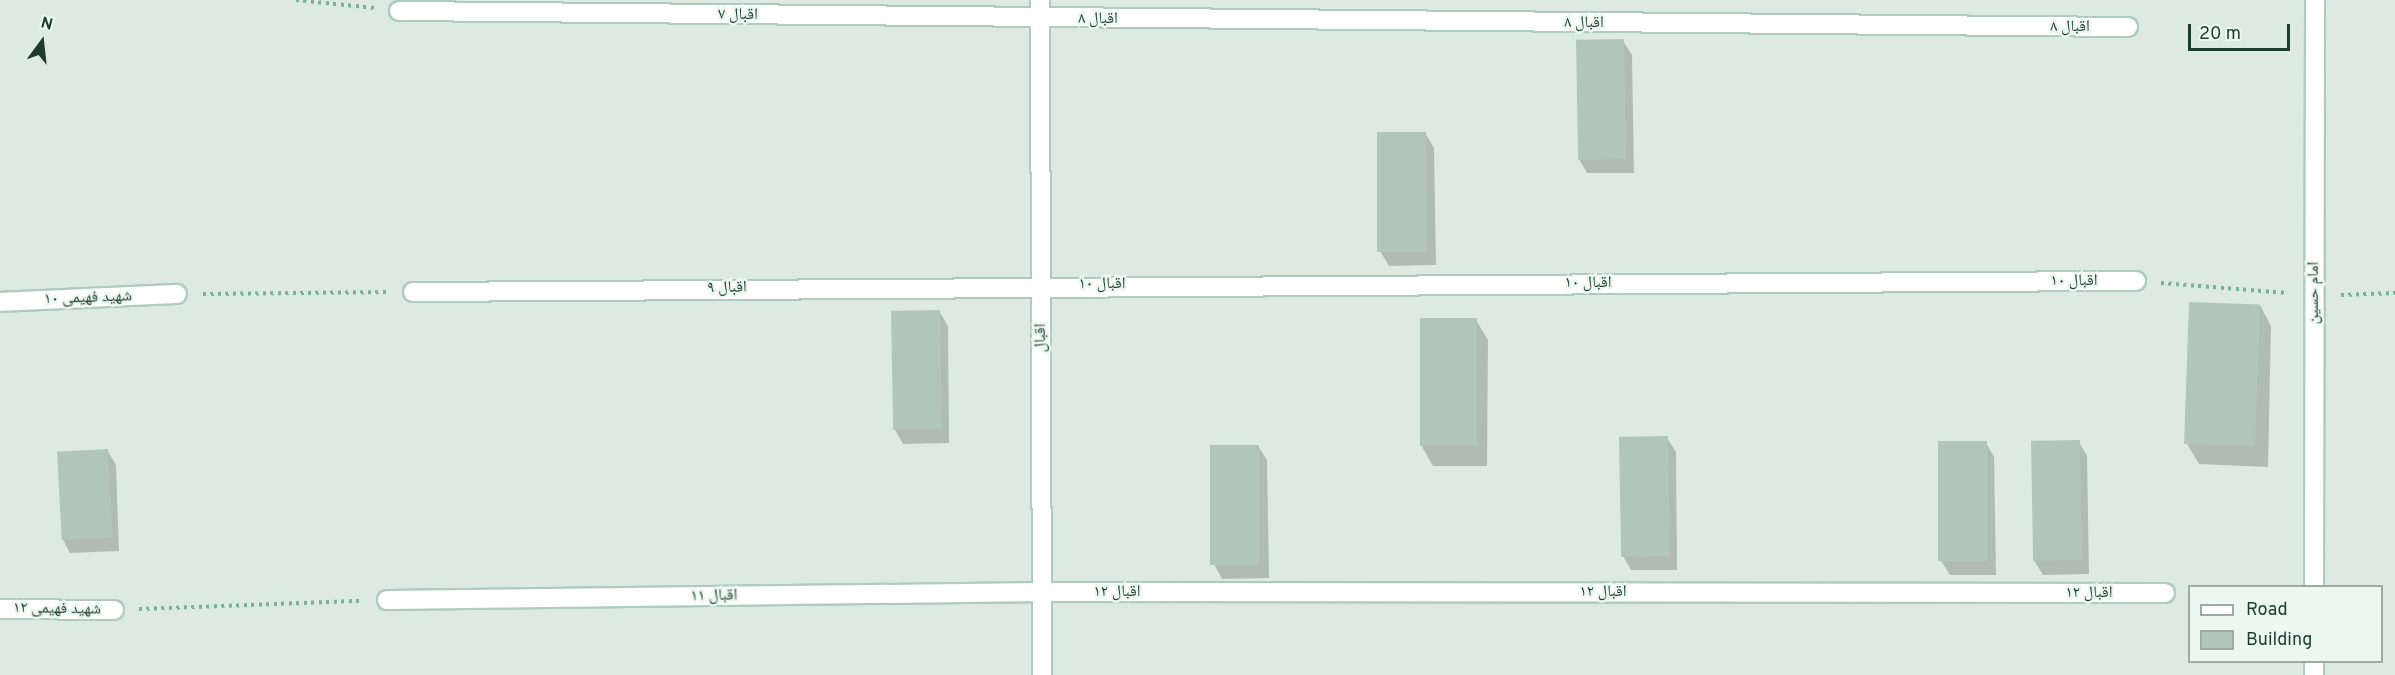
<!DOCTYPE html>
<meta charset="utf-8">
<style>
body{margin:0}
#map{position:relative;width:2395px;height:675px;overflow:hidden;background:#ddeae3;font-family:Overpass,"Noto Naskh Arabic",sans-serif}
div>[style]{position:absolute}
.shadow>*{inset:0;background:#0003}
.building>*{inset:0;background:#b2c5bc;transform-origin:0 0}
.path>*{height:4px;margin-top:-2px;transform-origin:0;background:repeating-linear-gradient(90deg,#7ab19c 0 3px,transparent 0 7.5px)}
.roads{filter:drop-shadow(2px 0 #afcbbf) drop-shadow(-2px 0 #afcbbf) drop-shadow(0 2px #afcbbf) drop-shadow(0 -2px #afcbbf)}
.minor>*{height:18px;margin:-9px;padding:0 9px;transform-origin:9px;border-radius:9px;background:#fff}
.secondary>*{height:18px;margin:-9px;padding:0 9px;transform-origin:9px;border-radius:9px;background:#fff}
span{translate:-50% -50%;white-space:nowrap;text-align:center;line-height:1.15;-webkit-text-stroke:5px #edf7f1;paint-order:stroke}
.street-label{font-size:16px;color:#1d3b31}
.legend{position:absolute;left:2188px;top:585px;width:195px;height:78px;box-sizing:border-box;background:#edf7f1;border:2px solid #9aaca4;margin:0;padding:8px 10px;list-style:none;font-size:18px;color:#1d3b31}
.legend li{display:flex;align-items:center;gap:12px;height:30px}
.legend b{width:30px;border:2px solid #9aaca4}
.north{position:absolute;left:12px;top:12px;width:60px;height:60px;-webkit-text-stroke:4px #edf7f1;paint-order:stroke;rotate:15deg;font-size:16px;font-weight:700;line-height:24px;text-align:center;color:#1d3b31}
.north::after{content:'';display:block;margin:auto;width:21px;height:27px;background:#1d3b31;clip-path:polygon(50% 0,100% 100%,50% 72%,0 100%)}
.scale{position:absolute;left:2188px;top:24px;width:102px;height:27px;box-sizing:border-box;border:3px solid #1d3b31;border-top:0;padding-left:8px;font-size:18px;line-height:21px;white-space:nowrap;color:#1d3b31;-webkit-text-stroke:4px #edf7f1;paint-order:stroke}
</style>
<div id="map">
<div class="shadow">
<div style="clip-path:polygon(1577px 41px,1623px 41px,1632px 55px,1634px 173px,1587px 173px,1579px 159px)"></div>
<div style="clip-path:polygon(1425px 133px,1434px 148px,1436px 265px,1389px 266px,1380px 251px)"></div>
<div style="clip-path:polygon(2260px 305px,2271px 326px,2268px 467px,2199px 464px,2187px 444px)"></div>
<div style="clip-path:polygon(939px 311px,948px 326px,949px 443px,903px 444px,895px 430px)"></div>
<div style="clip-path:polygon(1476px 320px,1488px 340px,1487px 466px,1433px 466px,1421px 445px)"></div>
<div style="clip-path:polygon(1667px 438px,1676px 452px,1677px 570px,1631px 570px,1623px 556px)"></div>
<div style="clip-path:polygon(2079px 442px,2087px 456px,2089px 574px,2043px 575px,2034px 560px)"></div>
<div style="clip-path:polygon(1986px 443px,1994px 457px,1996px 575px,1950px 575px,1941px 561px)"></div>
<div style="clip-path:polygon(1258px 446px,1267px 460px,1269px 578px,1222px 579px,1214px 564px)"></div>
<div style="clip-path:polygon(107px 450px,116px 465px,119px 551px,70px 553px,62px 538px)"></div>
</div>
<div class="building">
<div style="left:1624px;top:39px;width:120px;height:48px;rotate:89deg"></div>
<div style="left:1377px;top:132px;width:49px;height:120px"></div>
<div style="left:2189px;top:302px;width:71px;height:142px;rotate:2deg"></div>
<div style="left:940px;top:310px;width:119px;height:49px;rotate:89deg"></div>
<div style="left:1420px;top:318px;width:57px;height:128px"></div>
<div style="left:1668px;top:436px;width:120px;height:49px;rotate:89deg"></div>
<div style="left:2080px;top:440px;width:120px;height:49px;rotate:89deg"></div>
<div style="left:1938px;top:441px;width:49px;height:120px"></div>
<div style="left:1210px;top:445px;width:49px;height:120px"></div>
<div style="left:108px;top:449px;width:88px;height:51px;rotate:87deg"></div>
</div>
<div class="path">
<div style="left:296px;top:0;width:79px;rotate:5.8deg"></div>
<div style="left:2161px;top:283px;width:127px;rotate:4.5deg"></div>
<div style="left:203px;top:294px;width:185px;rotate:-0.6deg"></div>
<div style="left:2341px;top:295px;width:54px;rotate:-2.1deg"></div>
<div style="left:139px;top:609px;width:223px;rotate:-2.1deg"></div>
</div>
<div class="roads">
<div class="minor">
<div style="left:1040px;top:0;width:675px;rotate:89.83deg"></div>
<div style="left:399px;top:11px;width:1729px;rotate:0.53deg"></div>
<div style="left:413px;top:292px;width:1723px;rotate:-0.37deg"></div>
<div style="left:0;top:302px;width:177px;rotate:-2.6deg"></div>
<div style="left:387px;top:600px;width:655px;rotate:-0.7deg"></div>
<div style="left:1042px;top:592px;width:1123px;rotate:0.05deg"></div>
<div style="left:0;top:609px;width:114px;rotate:0.5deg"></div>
</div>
<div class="secondary">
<div style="left:2314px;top:586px;width:586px;rotate:-89.9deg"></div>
<div style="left:2314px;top:675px;width:13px;rotate:-90deg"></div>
</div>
</div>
<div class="street-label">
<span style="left:738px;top:15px;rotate:1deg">اقبال ۷</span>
<span style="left:1098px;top:19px">اقبال ۸</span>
<span style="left:1584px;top:23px">اقبال ۸</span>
<span style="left:2070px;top:27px">اقبال ۸</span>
<span style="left:2074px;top:281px">اقبال ۱۰</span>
<span style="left:1588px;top:283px">اقبال ۱۰</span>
<span style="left:1102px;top:284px">اقبال ۱۰</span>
<span style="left:727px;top:288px;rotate:-1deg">اقبال ۹</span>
<span style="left:2314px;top:293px;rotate:-90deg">امام حسین</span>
<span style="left:88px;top:298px;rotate:-2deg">شهید فهیمی ۱۰</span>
<span style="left:1041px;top:338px;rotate:-90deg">اقبال</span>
<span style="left:1117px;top:592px">اقبال ۱۲</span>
<span style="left:1603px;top:592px">اقبال ۱۲</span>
<span style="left:2089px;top:593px">اقبال ۱۲</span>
<span style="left:714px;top:596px;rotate:-1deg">اقبال ۱۱</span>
<span style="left:57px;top:609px;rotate:1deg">شهید فهیمی ۱۲</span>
</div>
<ul class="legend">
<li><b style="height:8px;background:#fff"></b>Road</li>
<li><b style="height:16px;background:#b2c5bc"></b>Building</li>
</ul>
<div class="north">N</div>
<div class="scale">20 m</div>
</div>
